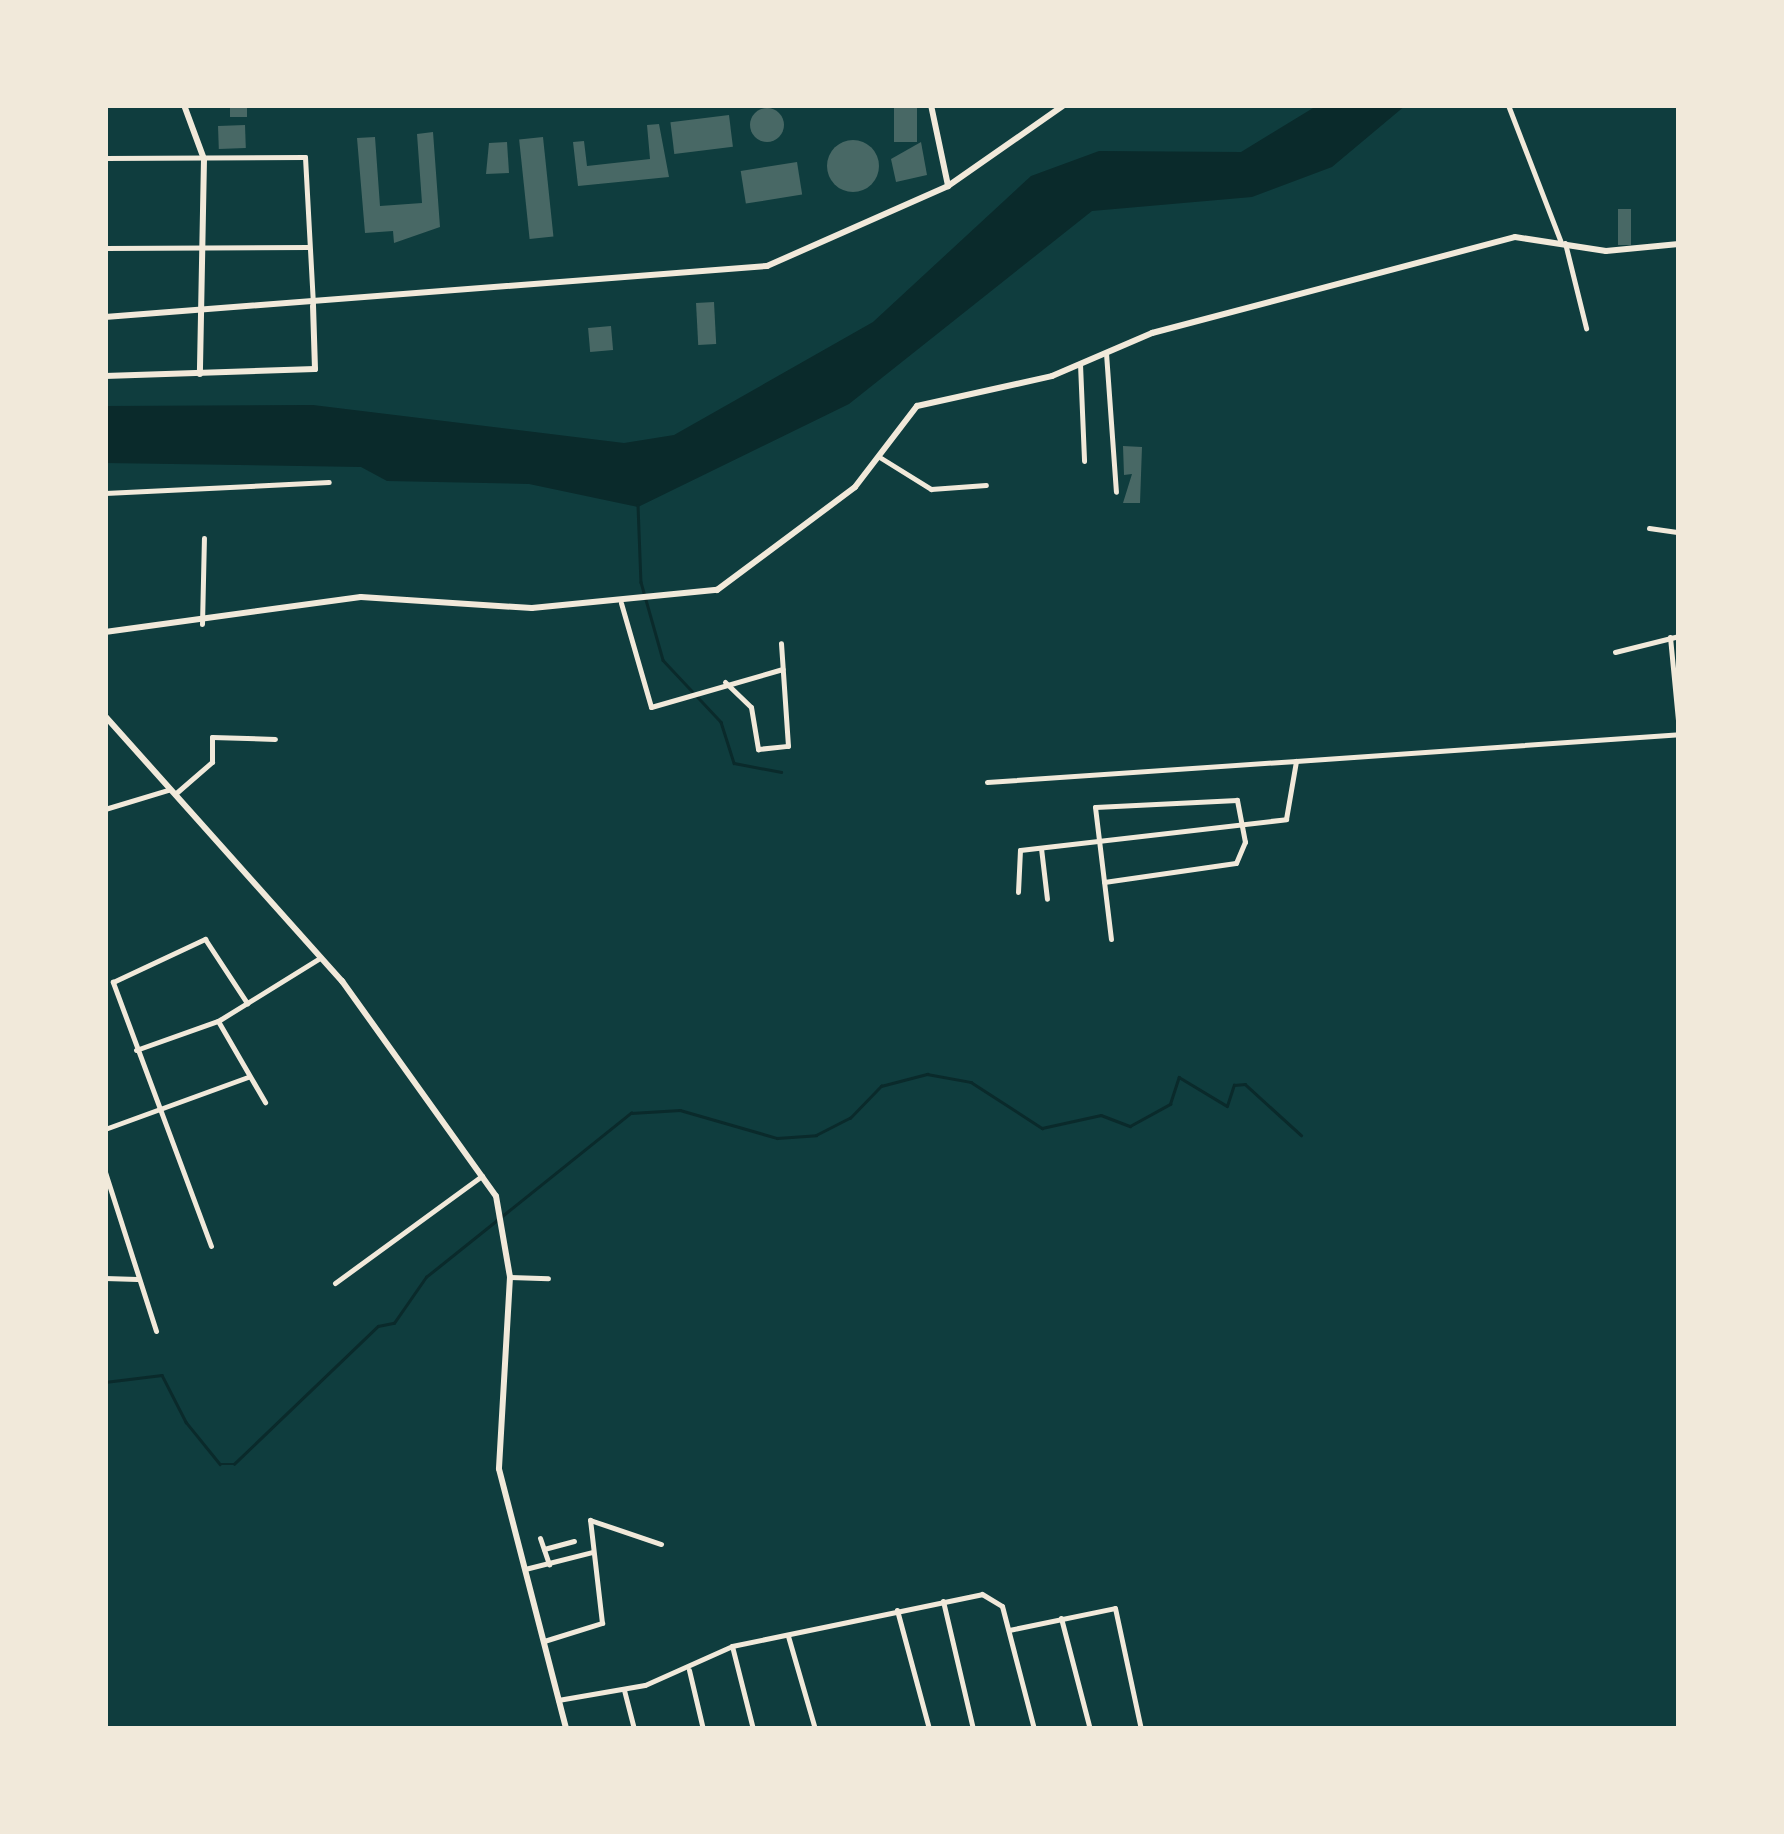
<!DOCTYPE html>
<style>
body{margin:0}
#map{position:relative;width:1784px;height:1834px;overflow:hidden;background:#0f3d3e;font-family:Mulish,sans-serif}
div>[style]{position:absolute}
.water>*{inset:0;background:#0a2a2b}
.stream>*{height:2.5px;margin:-1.25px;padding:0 1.25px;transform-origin:1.25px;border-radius:1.25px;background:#0a2a2b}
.building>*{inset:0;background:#486865;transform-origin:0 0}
.round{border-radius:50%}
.minor>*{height:5px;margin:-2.5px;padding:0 2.5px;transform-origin:2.5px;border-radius:2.5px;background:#f1e9da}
.tertiary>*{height:6px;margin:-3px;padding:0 3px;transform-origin:3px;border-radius:3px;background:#f1e9da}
.secondary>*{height:6px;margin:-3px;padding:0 3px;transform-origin:3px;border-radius:3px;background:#f1e9da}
span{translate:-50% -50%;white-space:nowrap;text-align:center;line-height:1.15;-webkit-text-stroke:10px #f1e9da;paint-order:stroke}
.frame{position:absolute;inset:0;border:108px solid #f1e9da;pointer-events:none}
</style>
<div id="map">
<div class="water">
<div style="clip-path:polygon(1318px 105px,1406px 105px,1332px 167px,1252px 197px,1092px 211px,849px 404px,638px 507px,529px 484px,387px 481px,361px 467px,105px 463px,105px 406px,313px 405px,624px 443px,674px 435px,873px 322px,1031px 176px,1099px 151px,1241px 152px)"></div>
</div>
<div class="stream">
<div style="left:638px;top:505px;width:77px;rotate:87.8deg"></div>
<div style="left:641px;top:582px;width:81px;rotate:74.2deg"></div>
<div style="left:663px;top:660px;width:85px;rotate:46.9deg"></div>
<div style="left:721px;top:722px;width:43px;rotate:72.4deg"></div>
<div style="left:734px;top:763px;width:48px;rotate:10.8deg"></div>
<div style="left:105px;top:1382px;width:57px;rotate:-7deg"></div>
<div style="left:162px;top:1375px;width:53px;rotate:62.9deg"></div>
<div style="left:186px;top:1422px;width:54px;rotate:51deg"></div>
<div style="left:220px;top:1464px;width:14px"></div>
<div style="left:234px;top:1464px;width:199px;rotate:-43.8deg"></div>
<div style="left:378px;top:1326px;width:16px;rotate:-11deg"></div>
<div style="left:394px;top:1323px;width:56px;rotate:-55.2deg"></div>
<div style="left:426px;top:1277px;width:263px;rotate:-38.7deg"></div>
<div style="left:631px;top:1113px;width:49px;rotate:-3.5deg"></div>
<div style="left:680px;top:1110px;width:101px;rotate:16.1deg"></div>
<div style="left:777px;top:1138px;width:39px;rotate:-4deg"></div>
<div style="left:816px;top:1135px;width:38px;rotate:-27deg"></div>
<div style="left:850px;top:1118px;width:45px;rotate:-45.9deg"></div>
<div style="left:881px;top:1086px;width:48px;rotate:-14.6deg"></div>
<div style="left:927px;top:1074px;width:45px;rotate:10.3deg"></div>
<div style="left:971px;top:1082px;width:85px;rotate:32.9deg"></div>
<div style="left:1042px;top:1128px;width:60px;rotate:-12.4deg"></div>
<div style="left:1101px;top:1115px;width:31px;rotate:21deg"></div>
<div style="left:1130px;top:1126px;width:46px;rotate:-28.8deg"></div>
<div style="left:1170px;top:1104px;width:28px;rotate:-72deg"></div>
<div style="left:1179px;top:1077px;width:56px;rotate:31.1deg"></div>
<div style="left:1227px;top:1106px;width:22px;rotate:-72deg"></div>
<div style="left:1234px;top:1085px;width:11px;rotate:-5deg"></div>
<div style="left:1245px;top:1084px;width:76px;rotate:42.3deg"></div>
</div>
<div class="building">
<div style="left:230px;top:105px;width:17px;height:12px"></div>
<div style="left:894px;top:105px;width:23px;height:37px"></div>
<div class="round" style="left:750px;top:108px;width:34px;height:34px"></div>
<div style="left:729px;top:115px;width:32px;height:59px;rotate:83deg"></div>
<div style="clip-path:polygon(659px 124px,669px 177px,578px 186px,573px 142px,584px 141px,587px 166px,650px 159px,647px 125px)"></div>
<div style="left:245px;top:125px;width:23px;height:27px;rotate:88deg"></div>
<div style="clip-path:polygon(433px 132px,440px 227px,394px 243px,393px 231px,365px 233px,357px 138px,375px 137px,380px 206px,422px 203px,417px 134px)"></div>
<div style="left:543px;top:137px;width:100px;height:24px;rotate:84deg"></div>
<div class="round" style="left:827px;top:140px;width:52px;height:52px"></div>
<div style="clip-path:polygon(507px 142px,509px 173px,486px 174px,489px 143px)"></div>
<div style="clip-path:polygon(921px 142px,927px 175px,896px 182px,891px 159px)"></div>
<div style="left:797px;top:162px;width:33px;height:57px;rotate:81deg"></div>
<div style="left:1618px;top:209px;width:13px;height:36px"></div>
<div style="left:714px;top:302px;width:42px;height:18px;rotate:87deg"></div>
<div style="left:611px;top:326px;width:24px;height:23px;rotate:85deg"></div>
<div style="clip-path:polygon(1123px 446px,1142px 447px,1140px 503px,1123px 503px,1132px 474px,1124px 475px)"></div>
</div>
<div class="minor">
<div style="left:1508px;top:105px;width:145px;rotate:68.9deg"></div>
<div style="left:105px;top:158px;width:200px;rotate:-0.3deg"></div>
<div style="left:305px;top:157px;width:147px;rotate:86.9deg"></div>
<div style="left:1565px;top:243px;width:88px;rotate:76.1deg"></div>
<div style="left:105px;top:248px;width:204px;rotate:-0.3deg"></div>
<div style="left:1106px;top:353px;width:139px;rotate:85.9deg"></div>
<div style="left:1080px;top:364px;width:97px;rotate:87.6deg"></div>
<div style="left:881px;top:458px;width:59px;rotate:31.8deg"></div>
<div style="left:931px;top:489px;width:55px;rotate:-4.2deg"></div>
<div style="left:105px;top:493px;width:224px;rotate:-2.8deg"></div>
<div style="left:1649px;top:528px;width:30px;rotate:8deg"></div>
<div style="left:621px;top:603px;width:108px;rotate:73.9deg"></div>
<div style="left:651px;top:707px;width:137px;rotate:-16.1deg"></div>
<div style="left:202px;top:624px;width:86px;rotate:-88.7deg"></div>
<div style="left:1670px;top:637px;width:94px;rotate:84.5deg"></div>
<div style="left:1615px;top:652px;width:66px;rotate:-14deg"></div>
<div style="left:725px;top:682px;width:36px;rotate:44deg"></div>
<div style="left:751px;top:707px;width:43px;rotate:80.5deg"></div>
<div style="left:758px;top:749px;width:30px;rotate:-6deg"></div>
<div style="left:788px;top:746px;width:103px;rotate:-93.9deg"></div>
<div style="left:987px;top:782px;width:310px;rotate:-3.9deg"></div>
<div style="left:175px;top:794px;width:49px;rotate:-40.9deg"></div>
<div style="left:212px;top:762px;width:25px;rotate:-90deg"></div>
<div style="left:212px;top:737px;width:63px;rotate:1.8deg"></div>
<div style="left:105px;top:809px;width:66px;rotate:-16.8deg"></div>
<div style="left:1041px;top:848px;width:51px;rotate:83.3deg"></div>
<div style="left:1104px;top:882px;width:133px;rotate:-8.2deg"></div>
<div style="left:1236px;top:863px;width:23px;rotate:-67deg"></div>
<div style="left:1245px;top:842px;width:43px;rotate:-100.8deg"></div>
<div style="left:1237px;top:800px;width:142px;rotate:177.2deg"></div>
<div style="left:1095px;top:807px;width:133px;rotate:83.1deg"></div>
<div style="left:1018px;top:892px;width:42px;rotate:-87.3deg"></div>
<div style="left:1020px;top:850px;width:268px;rotate:-6.6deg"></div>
<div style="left:1286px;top:819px;width:59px;rotate:-80.2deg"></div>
<div style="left:1296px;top:761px;width:384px;rotate:-4deg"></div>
<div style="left:218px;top:1021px;width:94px;rotate:59.9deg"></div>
<div style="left:136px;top:1050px;width:87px;rotate:-19.5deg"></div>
<div style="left:218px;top:1021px;width:120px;rotate:-31.7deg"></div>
<div style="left:105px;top:1129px;width:152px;rotate:-20deg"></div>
<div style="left:105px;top:1172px;width:167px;rotate:72.2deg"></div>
<div style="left:211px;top:1246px;width:282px;rotate:-110.4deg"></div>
<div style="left:113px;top:982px;width:102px;rotate:-25.1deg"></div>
<div style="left:205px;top:939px;width:77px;rotate:56.7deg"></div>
<div style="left:510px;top:1277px;width:38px;rotate:2deg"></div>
<div style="left:105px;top:1278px;width:32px;rotate:2deg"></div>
<div style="left:335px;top:1283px;width:182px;rotate:-36.1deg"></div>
<div style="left:540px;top:1538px;width:28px;rotate:71deg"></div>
<div style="left:544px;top:1549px;width:31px;rotate:-15deg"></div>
<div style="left:525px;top:1569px;width:69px;rotate:-14.2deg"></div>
<div style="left:943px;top:1601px;width:131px;rotate:76.8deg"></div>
<div style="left:897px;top:1610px;width:123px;rotate:74.9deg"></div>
<div style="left:1061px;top:1618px;width:115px;rotate:75.4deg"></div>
<div style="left:1009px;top:1630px;width:108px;rotate:-11.7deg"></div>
<div style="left:1115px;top:1608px;width:124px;rotate:77.9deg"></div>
<div style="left:788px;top:1636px;width:97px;rotate:73.8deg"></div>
<div style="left:544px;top:1641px;width:61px;rotate:-17.2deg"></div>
<div style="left:602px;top:1623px;width:104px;rotate:-96.6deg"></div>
<div style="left:590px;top:1520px;width:75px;rotate:18.7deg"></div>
<div style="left:732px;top:1646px;width:86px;rotate:75.8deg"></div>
<div style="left:689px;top:1670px;width:61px;rotate:76.7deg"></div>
<div style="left:624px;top:1690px;width:40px;rotate:75.6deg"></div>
<div style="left:558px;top:1700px;width:88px;rotate:-9.8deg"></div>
<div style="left:645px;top:1685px;width:95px;rotate:-24.1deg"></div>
<div style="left:732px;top:1646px;width:255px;rotate:-11.7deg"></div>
<div style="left:982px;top:1594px;width:23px;rotate:31deg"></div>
<div style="left:1002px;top:1606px;width:127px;rotate:75.4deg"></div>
</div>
<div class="tertiary">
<div style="left:184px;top:105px;width:58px;rotate:69.7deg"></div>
<div style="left:204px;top:159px;width:215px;rotate:91.1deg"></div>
<div style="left:931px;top:105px;width:83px;rotate:78.1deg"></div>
<div style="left:105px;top:376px;width:210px;rotate:-1.9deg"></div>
<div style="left:315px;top:369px;width:63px;rotate:-91.8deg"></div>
<div style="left:105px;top:632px;width:258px;rotate:-7.8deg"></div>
<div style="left:361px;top:597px;width:171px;rotate:3.7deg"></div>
<div style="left:532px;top:608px;width:186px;rotate:-5.6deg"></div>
<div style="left:717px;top:590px;width:172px;rotate:-36.7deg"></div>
<div style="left:855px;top:487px;width:102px;rotate:-52.6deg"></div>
<div style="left:917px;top:406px;width:138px;rotate:-12.5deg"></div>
<div style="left:1052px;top:376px;width:109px;rotate:-23.3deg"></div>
<div style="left:1152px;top:333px;width:375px;rotate:-14.8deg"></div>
<div style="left:1515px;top:237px;width:92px;rotate:8.7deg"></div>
<div style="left:1606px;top:251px;width:73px;rotate:-5.5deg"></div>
</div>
<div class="secondary">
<div style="left:105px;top:317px;width:664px;rotate:-4.41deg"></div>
<div style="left:767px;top:266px;width:198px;rotate:-23.8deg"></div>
<div style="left:948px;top:186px;width:141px;rotate:-34.9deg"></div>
<div style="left:105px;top:716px;width:356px;rotate:48.2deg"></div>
<div style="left:342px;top:981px;width:264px;rotate:54.4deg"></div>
<div style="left:496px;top:1196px;width:82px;rotate:80.2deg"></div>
<div style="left:510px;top:1277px;width:192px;rotate:93.3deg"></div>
<div style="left:499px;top:1469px;width:268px;rotate:75.5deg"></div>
</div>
<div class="frame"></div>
</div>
